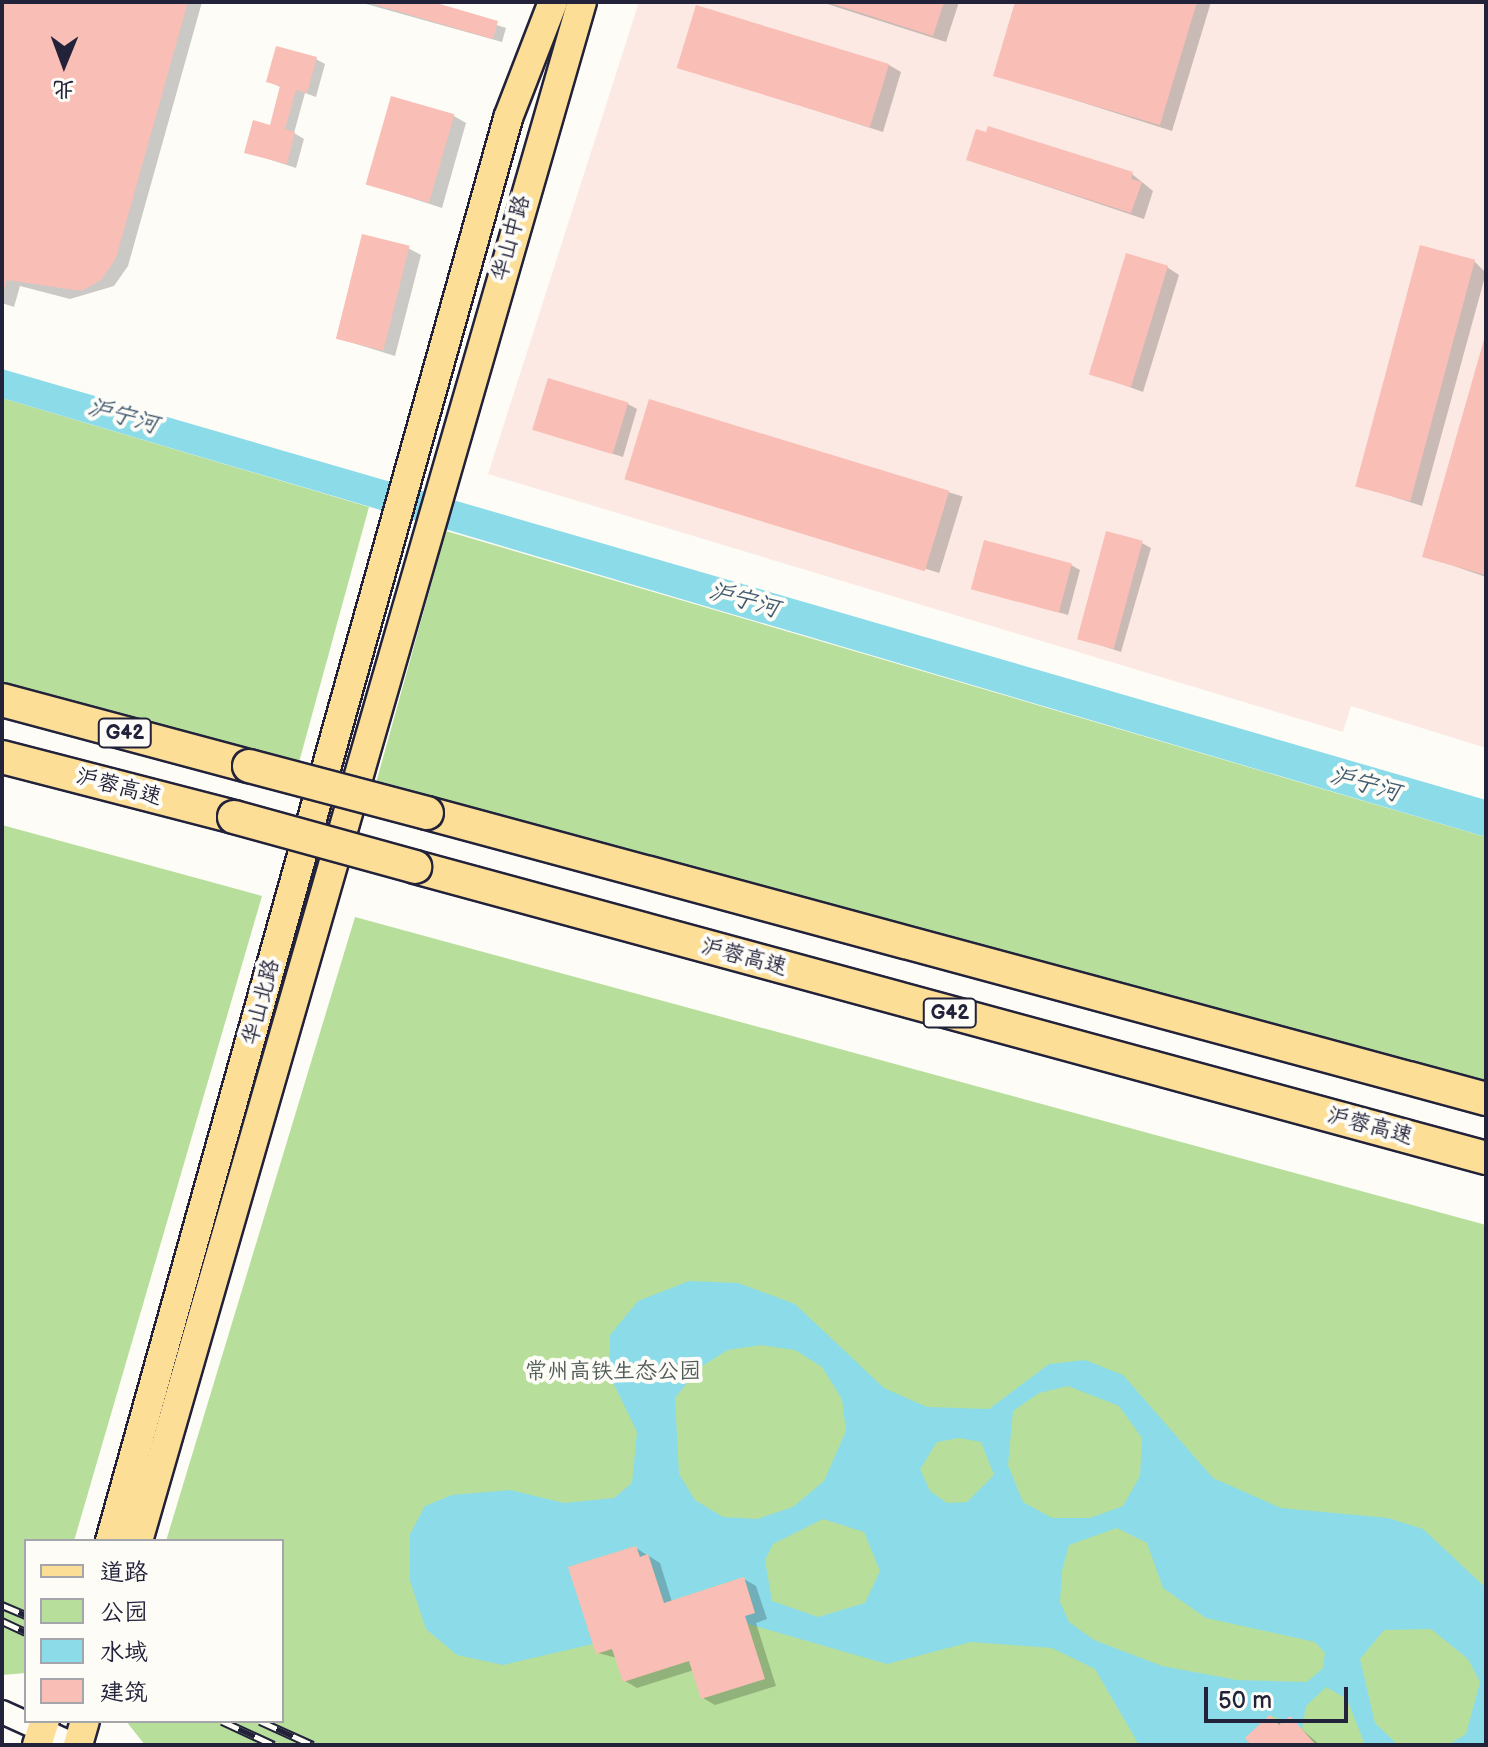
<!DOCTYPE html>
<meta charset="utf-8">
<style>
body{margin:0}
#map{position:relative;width:1488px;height:1747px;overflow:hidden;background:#fdfcf7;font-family:"Balsamiq Sans","LXGW WenKai TC",sans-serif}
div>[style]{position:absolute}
.built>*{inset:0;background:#fce9e3}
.green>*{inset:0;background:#b7df9b}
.water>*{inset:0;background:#8cdbe9}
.shadow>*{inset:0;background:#0003;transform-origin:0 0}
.building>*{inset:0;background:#f9beb5;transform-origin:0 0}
.roads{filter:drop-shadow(2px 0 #22223b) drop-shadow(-2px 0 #22223b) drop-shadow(0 2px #22223b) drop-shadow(0 -2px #22223b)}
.minor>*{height:22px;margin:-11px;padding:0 11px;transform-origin:11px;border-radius:11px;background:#fdfcf7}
.major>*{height:28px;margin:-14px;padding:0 14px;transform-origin:14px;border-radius:14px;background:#fdde96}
.highway>*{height:32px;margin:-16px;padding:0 16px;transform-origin:16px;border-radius:16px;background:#fdde96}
.rail>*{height:9px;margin-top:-4.5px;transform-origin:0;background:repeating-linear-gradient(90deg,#fdfcf7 0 18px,#22223b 0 36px);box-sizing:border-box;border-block:2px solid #22223b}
.bridges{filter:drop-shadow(2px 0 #22223b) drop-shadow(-2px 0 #22223b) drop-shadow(0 2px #22223b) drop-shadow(0 -2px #22223b)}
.highway-bridge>*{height:32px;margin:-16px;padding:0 16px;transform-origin:16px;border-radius:16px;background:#fdde96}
span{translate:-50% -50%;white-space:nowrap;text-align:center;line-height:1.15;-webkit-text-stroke:8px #fdfcf7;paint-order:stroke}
.shield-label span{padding:2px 6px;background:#fdfcf7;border:2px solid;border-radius:6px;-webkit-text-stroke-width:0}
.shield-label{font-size:20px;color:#22223b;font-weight:700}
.street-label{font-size:22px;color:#22223b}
.park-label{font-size:22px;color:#4f5b58}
.water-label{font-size:24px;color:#425a6f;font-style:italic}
.frame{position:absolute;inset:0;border:4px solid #22223b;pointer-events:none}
.legend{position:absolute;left:24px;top:1539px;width:260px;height:184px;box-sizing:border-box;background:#fdfcf7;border:2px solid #a5a5ac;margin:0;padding:10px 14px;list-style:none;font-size:24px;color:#22223b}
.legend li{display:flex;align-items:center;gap:16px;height:40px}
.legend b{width:40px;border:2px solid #a5a5ac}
.north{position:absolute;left:24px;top:24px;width:80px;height:80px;-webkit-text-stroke:6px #fdfcf7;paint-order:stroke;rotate:181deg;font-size:22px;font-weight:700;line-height:32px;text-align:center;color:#22223b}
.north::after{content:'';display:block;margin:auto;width:28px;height:36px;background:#22223b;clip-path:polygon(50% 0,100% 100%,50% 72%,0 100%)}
.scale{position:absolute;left:1204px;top:1687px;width:144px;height:36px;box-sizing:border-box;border:4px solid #22223b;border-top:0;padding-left:10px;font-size:24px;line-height:28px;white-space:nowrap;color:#22223b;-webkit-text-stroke:6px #fdfcf7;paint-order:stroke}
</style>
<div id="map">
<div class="built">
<div style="clip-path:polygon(639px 2px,1486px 2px,1486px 748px,1351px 706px,1343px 732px,488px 474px)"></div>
</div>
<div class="green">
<div style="clip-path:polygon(2px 398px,369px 507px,298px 766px,2px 685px)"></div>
<div style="clip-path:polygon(446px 531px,1486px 837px,1486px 1082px,376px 783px)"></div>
<div style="clip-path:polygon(2px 825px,262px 896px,74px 1541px,26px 1541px,26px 1673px,2px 1675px)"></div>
<div style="clip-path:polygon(355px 917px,1486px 1225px,1486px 1745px,145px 1745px,126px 1721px,282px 1721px,282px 1541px,166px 1541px)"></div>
</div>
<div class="water">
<div style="clip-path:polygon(2px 369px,1486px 800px,1486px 837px,2px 398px)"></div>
<div style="clip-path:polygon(evenodd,689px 1281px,738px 1283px,795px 1304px,884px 1388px,927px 1407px,989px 1409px,1049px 1364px,1085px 1360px,1123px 1375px,1213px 1478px,1281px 1508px,1388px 1518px,1423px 1529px,1486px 1588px,1486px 1745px,1448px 1745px,1466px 1734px,1480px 1682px,1468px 1659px,1431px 1629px,1384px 1630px,1360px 1659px,1375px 1723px,1398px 1745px,1365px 1745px,1347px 1699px,1326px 1687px,1306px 1706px,1302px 1729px,1270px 1715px,1245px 1738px,1251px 1745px,1139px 1745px,1095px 1669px,1052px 1648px,971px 1642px,887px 1664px,748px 1624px,745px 1616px,755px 1612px,744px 1577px,664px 1603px,648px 1554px,640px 1557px,636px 1546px,568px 1567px,593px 1644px,503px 1665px,457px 1655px,426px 1629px,410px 1581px,410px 1534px,425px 1506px,452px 1495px,510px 1490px,564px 1503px,614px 1498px,632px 1483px,637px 1432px,610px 1376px,610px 1335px,638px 1301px,689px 1281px,761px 1345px,795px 1350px,822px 1367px,842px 1399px,846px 1431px,824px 1481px,793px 1507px,757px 1519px,723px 1517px,695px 1500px,679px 1474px,675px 1398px,699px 1368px,728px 1350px,761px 1345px,689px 1281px,1068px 1386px,1119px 1406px,1142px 1438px,1140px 1476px,1123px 1506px,1090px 1518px,1052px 1518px,1023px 1502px,1008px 1465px,1013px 1411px,1039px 1393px,1068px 1386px,689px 1281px,959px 1438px,981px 1442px,994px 1475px,967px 1502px,947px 1503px,930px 1491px,920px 1469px,937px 1442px,959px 1438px,689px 1281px,823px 1519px,864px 1532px,880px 1571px,865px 1603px,818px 1617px,772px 1601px,765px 1560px,773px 1544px,823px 1519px,689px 1281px,1117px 1528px,1147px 1543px,1163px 1588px,1206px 1618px,1315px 1642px,1325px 1653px,1323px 1668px,1307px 1682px,1237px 1680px,1162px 1666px,1094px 1640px,1069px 1622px,1060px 1602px,1062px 1571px,1069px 1545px,1117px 1528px)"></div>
</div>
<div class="shadow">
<div style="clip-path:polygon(2px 2px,202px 2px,128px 266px,114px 286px,70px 299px,20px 286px,14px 307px,2px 303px)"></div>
<div style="clip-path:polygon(359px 2px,425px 2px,506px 28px,502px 42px)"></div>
<div style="clip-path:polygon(821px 2px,959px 2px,946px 42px)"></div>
<div style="clip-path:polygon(1017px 2px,1211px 2px,1172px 131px,996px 75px)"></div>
<div style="clip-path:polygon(316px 59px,325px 64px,316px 97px,305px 93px,294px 133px,304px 139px,296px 168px,246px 152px,271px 127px,282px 88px,268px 81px)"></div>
<div style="clip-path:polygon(889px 65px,901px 72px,883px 132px,680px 67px)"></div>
<div style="clip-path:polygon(454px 116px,466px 123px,442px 208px,368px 184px)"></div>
<div style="clip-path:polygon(968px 160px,1132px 174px,1153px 191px,1144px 219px)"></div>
<div style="clip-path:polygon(408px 248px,421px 255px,395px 356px,337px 338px)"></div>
<div style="clip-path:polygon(1422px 248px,1475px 262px,1486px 273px,1422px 506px,1357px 485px)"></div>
<div style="clip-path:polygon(1167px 267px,1179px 275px,1143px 392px,1091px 373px)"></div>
<div style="clip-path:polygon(1486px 341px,1486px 577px,1425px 556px)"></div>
<div style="left:650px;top:401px;width:327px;height:80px;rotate:17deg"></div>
<div style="clip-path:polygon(628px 404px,637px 409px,623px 457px,535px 429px)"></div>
<div style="clip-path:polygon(1142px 543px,1151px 548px,1121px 652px,1079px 638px)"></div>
<div style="clip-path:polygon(1071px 565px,1080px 570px,1068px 615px,973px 588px)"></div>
<div style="clip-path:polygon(636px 1548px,660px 1563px,672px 1602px,744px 1579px,756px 1586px,767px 1619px,756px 1623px,776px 1686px,715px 1705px,703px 1698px,694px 1670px,637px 1688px,625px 1681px,617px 1658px,598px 1653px)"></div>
<div style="clip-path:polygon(1270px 1718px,1283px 1725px,1290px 1719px,1320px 1745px,1250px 1745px,1247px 1739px)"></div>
</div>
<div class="building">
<div style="clip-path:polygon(2px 2px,188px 2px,116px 258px,101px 280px,81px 291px,7px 280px,2px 296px)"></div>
<div style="clip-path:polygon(366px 2px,433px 2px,498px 21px,493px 39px)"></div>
<div style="clip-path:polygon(827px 2px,944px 2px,933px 36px)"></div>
<div style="clip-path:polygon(1015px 2px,1197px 2px,1160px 125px,993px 76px)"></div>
<div style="left:696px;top:5px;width:202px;height:66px;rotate:17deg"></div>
<div style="clip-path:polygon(276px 46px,317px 57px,307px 93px,296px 90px,285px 129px,295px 132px,287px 164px,244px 153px,253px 120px,270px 125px,280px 86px,266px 82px)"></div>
<div style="left:391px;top:96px;width:66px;height:92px;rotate:16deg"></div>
<div style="clip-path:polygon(988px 126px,1133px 172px,1131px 179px,1142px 182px,1131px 213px,966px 160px,976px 129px,986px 132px)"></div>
<div style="left:362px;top:234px;width:49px;height:108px;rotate:14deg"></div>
<div style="left:1420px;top:245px;width:57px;height:250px;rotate:15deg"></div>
<div style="left:1126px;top:253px;width:44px;height:127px;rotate:17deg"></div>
<div style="clip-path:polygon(1485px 336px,1486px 337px,1486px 575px,1422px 557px)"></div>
<div style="left:548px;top:378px;width:84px;height:54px;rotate:17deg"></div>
<div style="left:649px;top:399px;width:314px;height:84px;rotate:17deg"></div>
<div style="left:1106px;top:531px;width:38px;height:112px;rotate:15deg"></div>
<div style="left:984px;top:540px;width:91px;height:51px;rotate:15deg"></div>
<div style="clip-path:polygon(636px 1546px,640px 1557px,648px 1554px,664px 1603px,744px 1577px,755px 1613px,745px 1616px,765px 1679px,701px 1699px,689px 1661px,623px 1682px,612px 1649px,596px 1654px,568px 1567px)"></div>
<div style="clip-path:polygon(1270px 1715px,1279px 1725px,1290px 1716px,1316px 1745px,1251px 1745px,1245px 1738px)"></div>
</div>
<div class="roads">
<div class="minor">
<div style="left:2px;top:1712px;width:80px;rotate:24.3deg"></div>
</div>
<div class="major">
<div style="left:110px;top:1541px;width:1478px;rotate:-74.37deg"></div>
<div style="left:508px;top:118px;width:124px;rotate:-68.8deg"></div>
<div style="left:138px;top:1541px;width:1602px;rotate:-73.91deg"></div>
<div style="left:37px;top:1745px;width:25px;rotate:-72deg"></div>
<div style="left:78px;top:1745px;width:25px;rotate:-74deg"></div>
</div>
<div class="highway">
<div style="left:2px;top:700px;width:256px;rotate:15deg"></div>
<div style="left:2px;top:757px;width:240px;rotate:14.5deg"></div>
<div style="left:427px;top:813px;width:1097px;rotate:15.11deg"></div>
<div style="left:415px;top:867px;width:1110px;rotate:15.2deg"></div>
</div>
</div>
<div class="rail">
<div style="left:2px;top:1605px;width:26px;rotate:23deg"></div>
<div style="left:2px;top:1621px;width:26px;rotate:25deg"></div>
<div style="left:222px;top:1721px;width:57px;rotate:24.8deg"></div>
<div style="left:260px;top:1721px;width:58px;rotate:24.4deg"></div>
</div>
<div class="bridges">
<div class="highway-bridge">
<div style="left:249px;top:766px;width:184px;rotate:14.8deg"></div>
<div style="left:234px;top:817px;width:188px;rotate:15.4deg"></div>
</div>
</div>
<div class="shield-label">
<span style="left:125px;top:733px">G42</span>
<span style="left:950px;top:1013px">G42</span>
</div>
<div class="street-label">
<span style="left:511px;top:238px;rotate:-74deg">华山中路</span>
<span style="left:119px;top:787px;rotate:15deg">沪蓉高速</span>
<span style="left:744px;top:957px;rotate:15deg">沪蓉高速</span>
<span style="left:261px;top:1002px;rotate:-75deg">华山北路</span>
<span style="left:1370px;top:1126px;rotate:15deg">沪蓉高速</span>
</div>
<div class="park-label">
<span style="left:613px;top:1372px">常州高铁生态公园</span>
</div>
<div class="water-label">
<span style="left:123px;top:416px;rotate:16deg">沪宁河</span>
<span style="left:744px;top:600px;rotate:16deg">沪宁河</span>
<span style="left:1365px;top:784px;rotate:16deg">沪宁河</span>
</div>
<div class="frame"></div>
<ul class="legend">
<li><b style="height:10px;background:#fdde96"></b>道路</li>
<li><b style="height:22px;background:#b7df9b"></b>公园</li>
<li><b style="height:22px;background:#8cdbe9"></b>水域</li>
<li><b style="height:22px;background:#f9beb5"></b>建筑</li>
</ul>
<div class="north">北</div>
<div class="scale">50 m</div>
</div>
